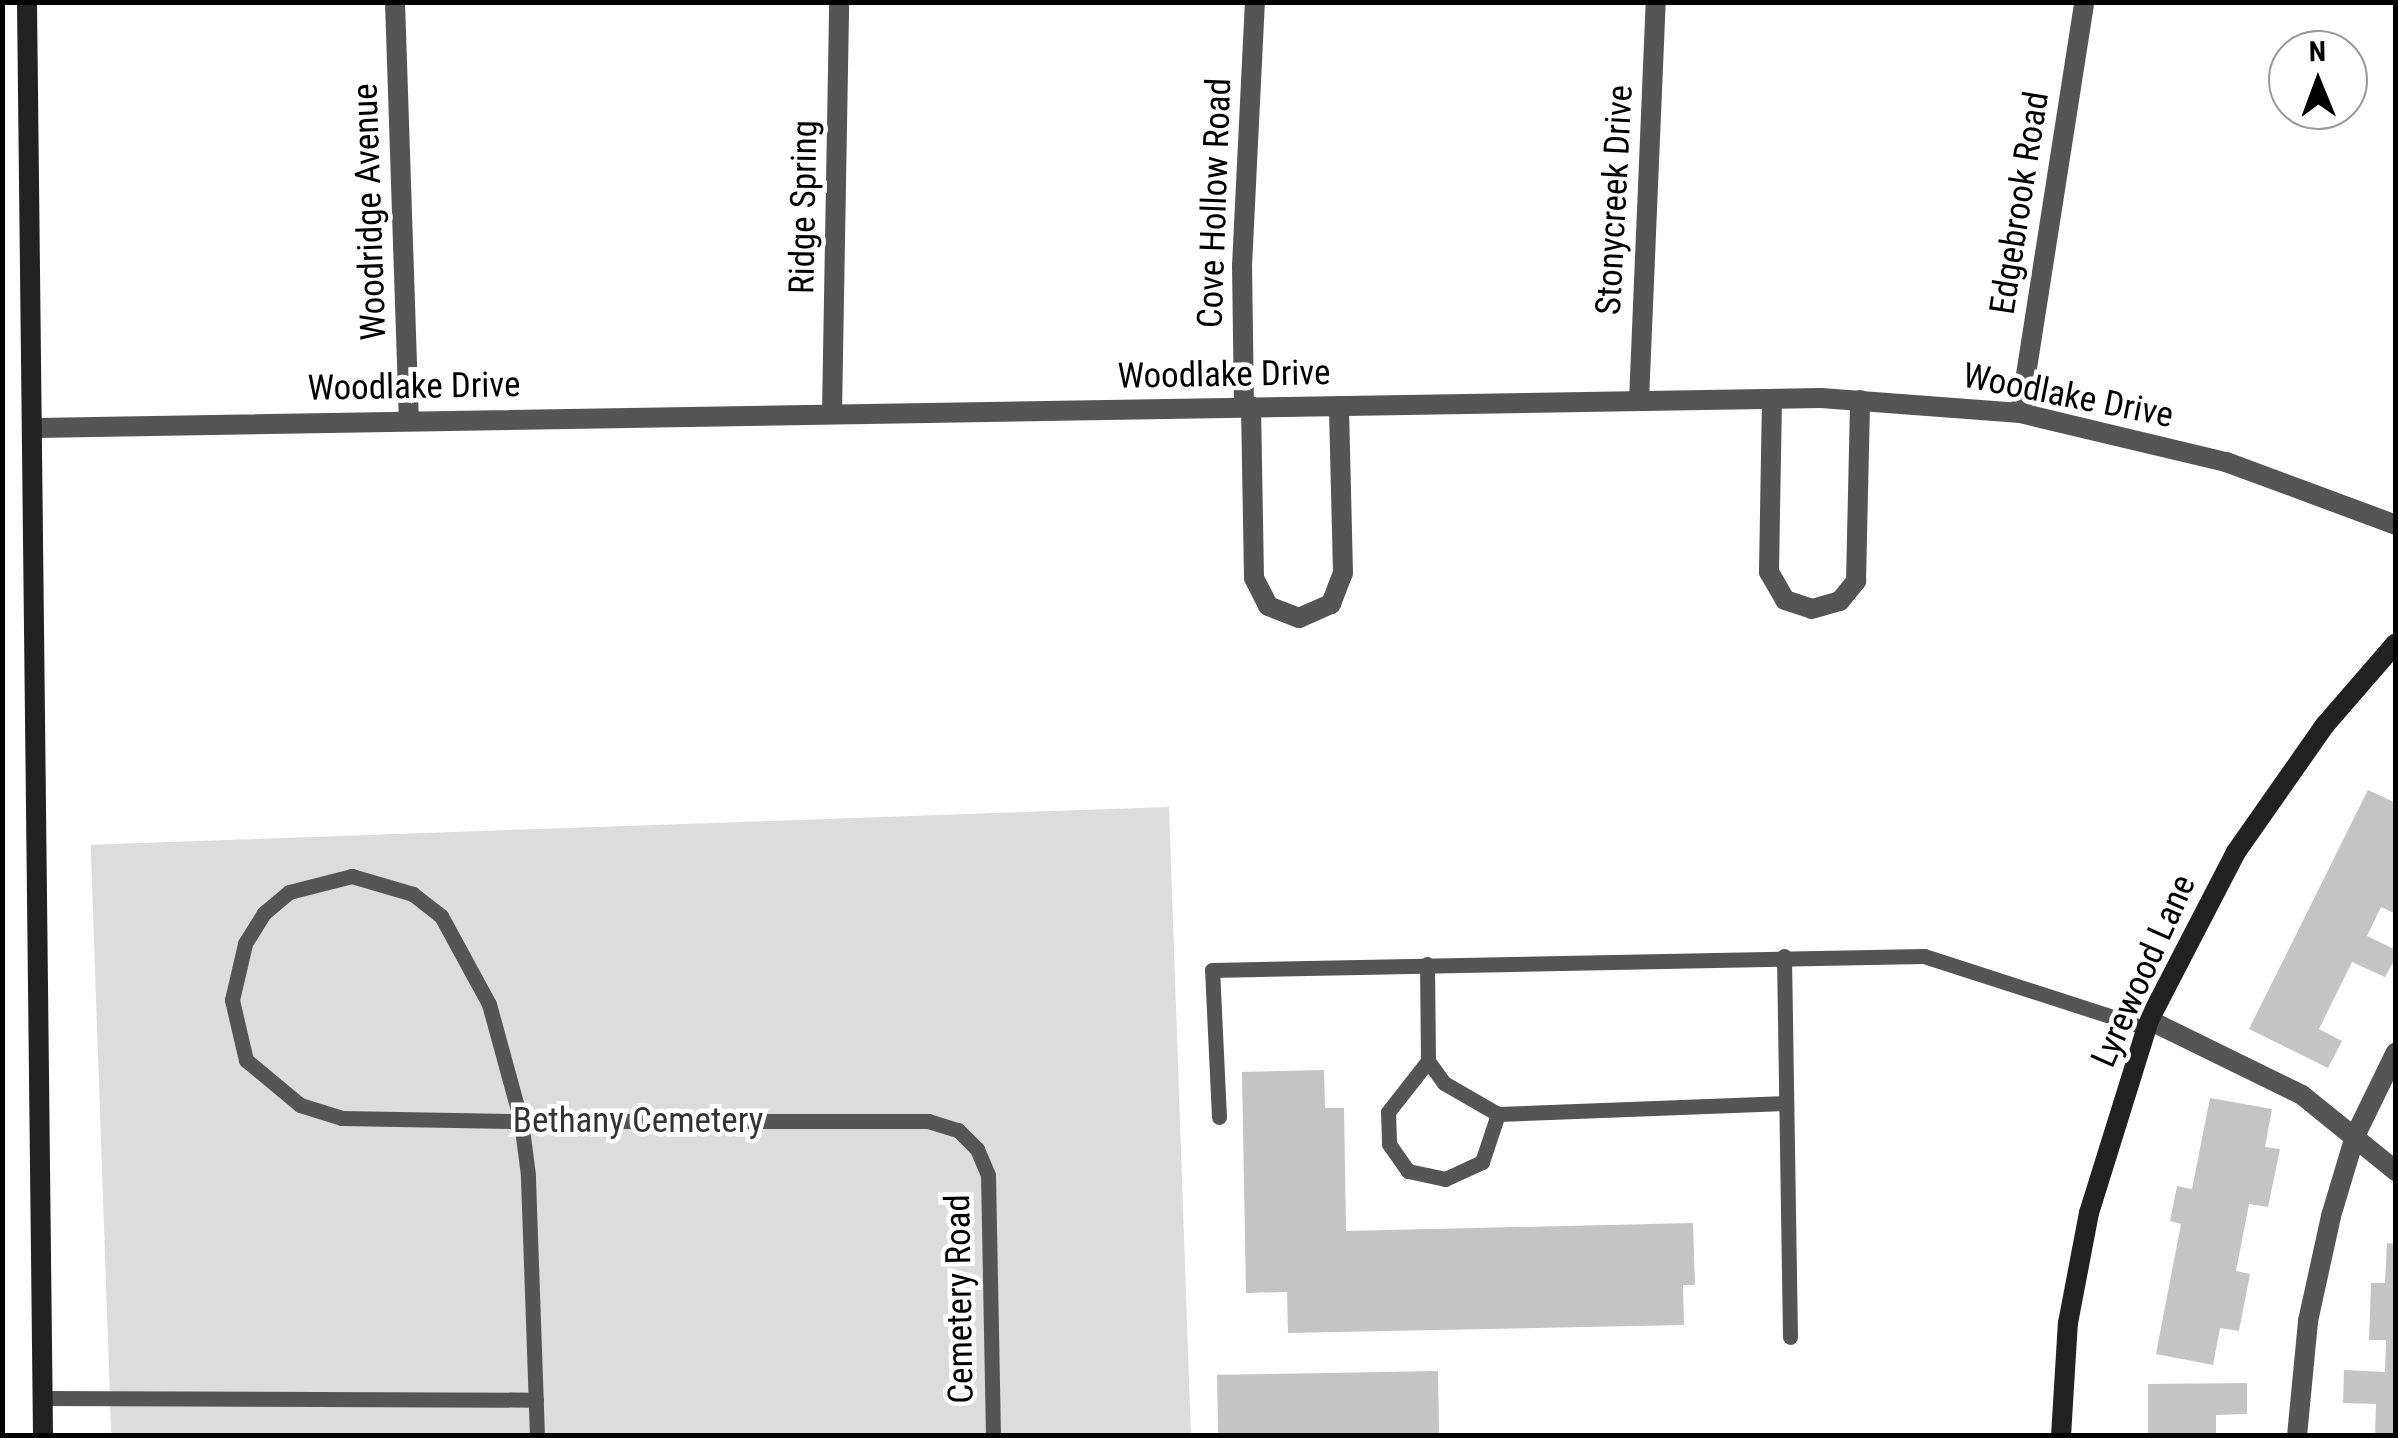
<!DOCTYPE html>
<style>
body{margin:0}
#map{position:relative;width:2398px;height:1438px;overflow:hidden;background:#fff;font-family:"Roboto Condensed",sans-serif}
div>[style]{position:absolute}
.green>*{inset:0;background:#dcdcdc;transform-origin:0 0}
.building>*{inset:0;background:#c4c4c4;transform-origin:0 0}
.lane>*{height:15px;margin:-7.5px;padding:0 7.5px;transform-origin:7.5px;border-radius:7.5px;background:#555}
.street>*{height:20px;margin:-10px;padding:0 10px;transform-origin:10px;border-radius:10px;background:#555}
.secondary>*{height:20px;margin:-10px;padding:0 10px;transform-origin:10px;border-radius:10px;background:#222}
span{translate:-50% -50%;white-space:nowrap;text-align:center;line-height:1.15;-webkit-text-stroke:9px #fff;paint-order:stroke}
.street-label{font-size:35px;color:#000}
.park-label{font-size:35px;color:#333}
.frame{position:absolute;inset:0;border:5px solid #000;pointer-events:none}
.north{position:absolute;left:2268px;top:30px;width:100px;height:100px;box-sizing:border-box;background:#fff;border:2px solid #999;border-radius:50%;rotate:359deg;font-size:28px;font-weight:700;line-height:40px;text-align:center;color:#000}
.north::after{content:'';display:block;margin:auto;width:35px;height:45px;background:#000;clip-path:polygon(50% 0,100% 100%,50% 72%,0 100%)}
</style>
<div id="map">
<div class="green">
<div style="left:1169px;top:807px;width:628px;height:1079px;rotate:88deg"></div>
</div>
<div class="building">
<div style="clip-path:polygon(2368px 790px,2396px 803px,2396px 914px,2381px 907px,2367px 936px,2396px 950px,2396px 957px,2385px 977px,2352px 962px,2319px 1029px,2342px 1041px,2328px 1068px,2249px 1029px)"></div>
<div style="clip-path:polygon(1324px 1070px,1325px 1108px,1344px 1108px,1346px 1231px,1693px 1223px,1695px 1285px,1683px 1285px,1684px 1325px,1288px 1333px,1287px 1292px,1246px 1293px,1242px 1072px)"></div>
<div style="clip-path:polygon(2210px 1098px,2272px 1109px,2265px 1147px,2280px 1149px,2268px 1207px,2249px 1204px,2236px 1271px,2250px 1274px,2239px 1331px,2220px 1328px,2213px 1365px,2156px 1354px,2181px 1224px,2170px 1221px,2177px 1186px,2192px 1189px)"></div>
<div style="clip-path:polygon(2387px 1243px,2396px 1244px,2396px 1436px,2375px 1436px,2376px 1404px,2343px 1403px,2344px 1370px,2385px 1372px,2386px 1340px,2369px 1340px,2371px 1283px,2385px 1283px)"></div>
<div style="left:1438px;top:1371px;width:65px;height:221px;rotate:89deg"></div>
<div style="clip-path:polygon(2247px 1383px,2247px 1414px,2216px 1415px,2216px 1436px,2148px 1436px,2148px 1384px)"></div>
</div>
<div class="lane">
<div style="left:1784px;top:956px;width:381px;rotate:89.1deg"></div>
<div style="left:1427px;top:964px;width:97px;rotate:89.4deg"></div>
<div style="left:1428px;top:1061px;width:27px;rotate:54deg"></div>
<div style="left:1444px;top:1083px;width:62px;rotate:29.9deg"></div>
<div style="left:1498px;top:1114px;width:288px;rotate:-2.2deg"></div>
<div style="left:1428px;top:1061px;width:65px;rotate:128.1deg"></div>
<div style="left:1388px;top:1112px;width:32px;rotate:88deg"></div>
<div style="left:1389px;top:1144px;width:33px;rotate:55deg"></div>
<div style="left:1408px;top:1171px;width:38px;rotate:12deg"></div>
<div style="left:1445px;top:1179px;width:41px;rotate:-24.7deg"></div>
<div style="left:1482px;top:1162px;width:51px;rotate:-71.6deg"></div>
<div style="left:1219px;top:1117px;width:147px;rotate:-92.7deg"></div>
<div style="left:1212px;top:970px;width:712px;rotate:-1.13deg"></div>
<div style="left:1924px;top:956px;width:234px;rotate:17.9deg"></div>
<div style="left:43px;top:1398px;width:493px;rotate:0.2deg"></div>
<div style="left:537px;top:1436px;width:261px;rotate:-92deg"></div>
<div style="left:528px;top:1175px;width:54px;rotate:-97.4deg"></div>
<div style="left:521px;top:1121px;width:121px;rotate:-105.3deg"></div>
<div style="left:489px;top:1004px;width:100px;rotate:-118.6deg"></div>
<div style="left:441px;top:916px;width:36px;rotate:-142deg"></div>
<div style="left:413px;top:894px;width:64px;rotate:-163.6deg"></div>
<div style="left:352px;top:876px;width:65px;rotate:165.7deg"></div>
<div style="left:289px;top:892px;width:33px;rotate:140deg"></div>
<div style="left:264px;top:913px;width:36px;rotate:122deg"></div>
<div style="left:245px;top:944px;width:57px;rotate:103.1deg"></div>
<div style="left:232px;top:1000px;width:62px;rotate:76.9deg"></div>
<div style="left:246px;top:1060px;width:70px;rotate:39.8deg"></div>
<div style="left:300px;top:1105px;width:44px;rotate:17.2deg"></div>
<div style="left:342px;top:1118px;width:179px;rotate:1deg"></div>
<div style="left:521px;top:1121px;width:407px"></div>
<div style="left:928px;top:1121px;width:31px;rotate:17deg"></div>
<div style="left:958px;top:1130px;width:27px;rotate:45deg"></div>
<div style="left:977px;top:1149px;width:28px;rotate:67deg"></div>
<div style="left:988px;top:1175px;width:261px;rotate:88.9deg"></div>
</div>
<div class="street">
<div style="left:395px;top:2px;width:417px;rotate:88.1deg"></div>
<div style="left:1772px;top:399px;width:173px;rotate:91deg"></div>
<div style="left:1769px;top:572px;width:32px;rotate:60deg"></div>
<div style="left:1785px;top:600px;width:28px;rotate:18deg"></div>
<div style="left:1812px;top:609px;width:29px;rotate:-16deg"></div>
<div style="left:1840px;top:601px;width:26px;rotate:-51deg"></div>
<div style="left:1856px;top:581px;width:181px;rotate:-88.7deg"></div>
<div style="left:1639px;top:401px;width:399px;rotate:-87.6deg"></div>
<div style="left:1251px;top:406px;width:172px;rotate:89deg"></div>
<div style="left:1254px;top:578px;width:31px;rotate:63deg"></div>
<div style="left:1268px;top:606px;width:33px;rotate:21deg"></div>
<div style="left:1299px;top:618px;width:35px;rotate:-24deg"></div>
<div style="left:1331px;top:604px;width:33px;rotate:-69deg"></div>
<div style="left:1343px;top:573px;width:167px;rotate:-91.4deg"></div>
<div style="left:1244px;top:407px;width:141px;rotate:-90.8deg"></div>
<div style="left:1242px;top:266px;width:264px;rotate:-87.2deg"></div>
<div style="left:832px;top:413px;width:411px;rotate:-89deg"></div>
<div style="left:2020px;top:413px;width:416px;rotate:-81.1deg"></div>
<div style="left:36px;top:428px;width:1785px;rotate:-0.96deg"></div>
<div style="left:1821px;top:398px;width:200px;rotate:4.3deg"></div>
<div style="left:2020px;top:413px;width:212px;rotate:13.4deg"></div>
<div style="left:2226px;top:462px;width:181px;rotate:20.3deg"></div>
<div style="left:2149px;top:1020px;width:170px;rotate:26.1deg"></div>
<div style="left:2302px;top:1095px;width:121px;rotate:39deg"></div>
<div style="left:2297px;top:1436px;width:116px;rotate:-84.5deg"></div>
<div style="left:2308px;top:1321px;width:107px;rotate:-77.6deg"></div>
<div style="left:2331px;top:1216px;width:84px;rotate:-73.3deg"></div>
<div style="left:2355px;top:1136px;width:93px;rotate:-64deg"></div>
</div>
<div class="secondary">
<div style="left:27px;top:2px;width:1434px;rotate:89.36deg"></div>
<div style="left:2061px;top:1436px;width:113px;rotate:-86.5deg"></div>
<div style="left:2068px;top:1323px;width:112px;rotate:-79.2deg"></div>
<div style="left:2089px;top:1213px;width:202px;rotate:-72.7deg"></div>
<div style="left:2149px;top:1020px;width:189px;rotate:-62.6deg"></div>
<div style="left:2236px;top:852px;width:155px;rotate:-55deg"></div>
<div style="left:2325px;top:725px;width:108px;rotate:-49.1deg"></div>
</div>
<div class="street-label">
<span style="left:1615px;top:200px;rotate:-87deg">Stonycreek Drive</span>
<span style="left:1215px;top:203px;rotate:-88deg">Cove Hollow Road</span>
<span style="left:2020px;top:203px;rotate:-81deg">Edgebrook Road</span>
<span style="left:804px;top:207px;rotate:-89deg">Ridge Spring</span>
<span style="left:370px;top:212px;rotate:-92deg">Woodridge Avenue</span>
<span style="left:1224px;top:375px;rotate:-1deg">Woodlake Drive</span>
<span style="left:414px;top:387px;rotate:-1deg">Woodlake Drive</span>
<span style="left:2068px;top:396px;rotate:11deg">Woodlake Drive</span>
<span style="left:2144px;top:971px;rotate:-66deg">Lyrewood Lane</span>
<span style="left:960px;top:1299px;rotate:-91deg">Cemetery Road</span>
</div>
<div class="park-label">
<span style="left:638px;top:1121px">Bethany Cemetery</span>
</div>
<div class="frame"></div>
<div class="north">N</div>
</div>
